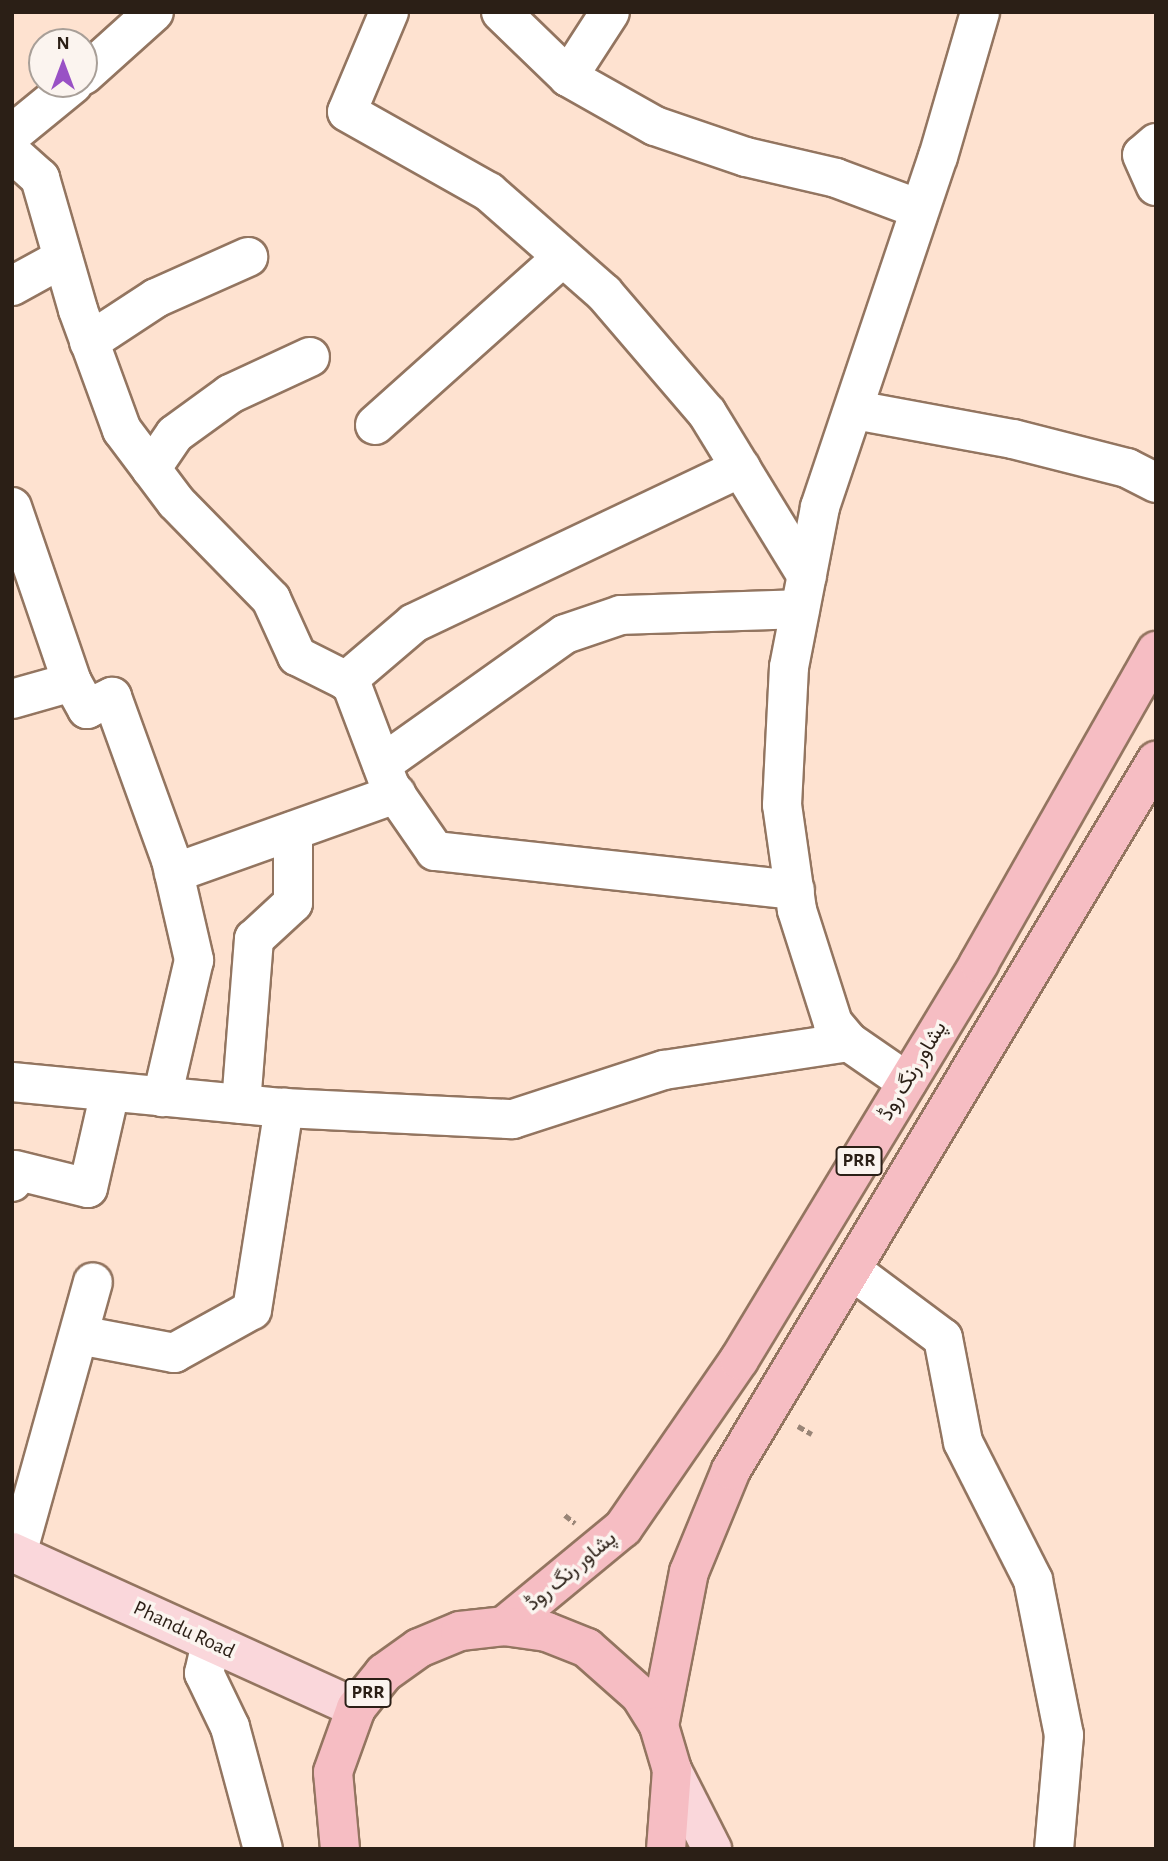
<!DOCTYPE html>
<meta charset="utf-8">
<style>
body{margin:0}
#map{position:relative;width:1168px;height:1861px;overflow:hidden;background:#fee2d0;font-family:"Alegreya Sans",Vazirmatn,sans-serif}
div>[style]{position:absolute}
.path>*{height:4.5px;margin-top:-2.25px;transform-origin:0;background:repeating-linear-gradient(90deg,#998577 0 7px,transparent 0 10.5px)}
.roads{filter:drop-shadow(2px 0 #937560) drop-shadow(-2px 0 #937560) drop-shadow(0 2px #937560) drop-shadow(0 -2px #937560)}
.minor>*{height:38px;margin:-19px;padding:0 19px;transform-origin:19px;border-radius:19px;background:#fff}
.major>*{height:38px;margin:-19px;padding:0 19px;transform-origin:19px;border-radius:19px;background:#fad7db}
.highway>*{height:38px;margin:-19px;padding:0 19px;transform-origin:19px;border-radius:19px;background:#f6bdc3}
span{translate:-50% -50%;white-space:nowrap;text-align:center;line-height:1.15;-webkit-text-stroke:7px #fbf4ef;paint-order:stroke}
.shield-label span{padding:2px 5px;background:#fbf4ef;border:2px solid;border-radius:5px;-webkit-text-stroke-width:0}
.shield-label{font-size:19px;color:#2b1f16;font-weight:700}
.street-label{font-size:21px;color:#2b1f16}
.frame{position:absolute;inset:0;border:14px solid #2b1f16;pointer-events:none}
.north{position:absolute;left:28px;top:28px;width:70px;height:70px;box-sizing:border-box;background:#fbf4ef;border:2px solid #a89f98;border-radius:50%;rotate:0deg;font-size:19px;font-weight:700;line-height:28px;text-align:center;color:#2b1f16}
.north::after{content:'';display:block;margin:auto;width:24px;height:32px;background:#9951c5;clip-path:polygon(50% 0,100% 100%,50% 72%,0 100%)}
</style>
<div id="map">
<div class="path">
<div style="left:798px;top:1426px;width:16px;rotate:30deg"></div>
<div style="left:565px;top:1515px;width:13px;rotate:39deg"></div>
</div>
<div class="roads">
<div class="minor">
<div style="left:389px;top:12px;width:108px;rotate:112.8deg"></div>
<div style="left:347px;top:112px;width:163px;rotate:29.4deg"></div>
<div style="left:489px;top:192px;width:153px;rotate:41.3deg"></div>
<div style="left:604px;top:293px;width:158px;rotate:49.4deg"></div>
<div style="left:707px;top:413px;width:191px;rotate:58.5deg"></div>
<div style="left:501px;top:12px;width:93px;rotate:44.1deg"></div>
<div style="left:568px;top:77px;width:100px;rotate:29.4deg"></div>
<div style="left:655px;top:126px;width:96px;rotate:18.8deg"></div>
<div style="left:746px;top:157px;width:92px;rotate:13.1deg"></div>
<div style="left:836px;top:178px;width:89px;rotate:20.5deg"></div>
<div style="left:84px;top:75px;width:94px;rotate:-42deg"></div>
<div style="left:568px;top:77px;width:77px;rotate:-57.1deg"></div>
<div style="left:12px;top:134px;width:79px;rotate:-39.3deg"></div>
<div style="left:1156px;top:143px;width:18px;rotate:139deg"></div>
<div style="left:1142px;top:155px;width:34px;rotate:66deg"></div>
<div style="left:12px;top:153px;width:38px;rotate:42deg"></div>
<div style="left:40px;top:178px;width:137px;rotate:73.9deg"></div>
<div style="left:78px;top:310px;width:128px;rotate:69.9deg"></div>
<div style="left:122px;top:430px;width:90px;rotate:53.1deg"></div>
<div style="left:176px;top:502px;width:136px;rotate:45.6deg"></div>
<div style="left:271px;top:599px;width:63px;rotate:65.5deg"></div>
<div style="left:297px;top:656px;width:60px;rotate:26.6deg"></div>
<div style="left:351px;top:683px;width:110px;rotate:69.3deg"></div>
<div style="left:390px;top:786px;width:79px;rotate:55.3deg"></div>
<div style="left:435px;top:851px;width:362px;rotate:6.2deg"></div>
<div style="left:12px;top:286px;width:58px;rotate:-28.8deg"></div>
<div style="left:89px;top:342px;width:80px;rotate:-33.3deg"></div>
<div style="left:156px;top:298px;width:101px;rotate:-24deg"></div>
<div style="left:855px;top:410px;width:161px;rotate:10.4deg"></div>
<div style="left:1013px;top:439px;width:118px;rotate:14.3deg"></div>
<div style="left:1127px;top:468px;width:33px;rotate:27deg"></div>
<div style="left:375px;top:425px;width:252px;rotate:-41.8deg"></div>
<div style="left:151px;top:469px;width:42px;rotate:-55.6deg"></div>
<div style="left:175px;top:434px;width:68px;rotate:-36deg"></div>
<div style="left:230px;top:394px;width:88px;rotate:-24.8deg"></div>
<div style="left:12px;top:507px;width:185px;rotate:71.1deg"></div>
<div style="left:72px;top:682px;width:62px;rotate:164.2deg"></div>
<div style="left:346px;top:681px;width:89px;rotate:-40.5deg"></div>
<div style="left:414px;top:623px;width:362px;rotate:-25.4deg"></div>
<div style="left:72px;top:682px;width:31px;rotate:61deg"></div>
<div style="left:87px;top:709px;width:28px;rotate:-26deg"></div>
<div style="left:112px;top:697px;width:173px;rotate:70.1deg"></div>
<div style="left:171px;top:860px;width:103px;rotate:77deg"></div>
<div style="left:194px;top:960px;width:141px;rotate:103.1deg"></div>
<div style="left:382px;top:764px;width:224px;rotate:-35.4deg"></div>
<div style="left:565px;top:634px;width:59px;rotate:-18.7deg"></div>
<div style="left:621px;top:615px;width:179px;rotate:-1.9deg"></div>
<div style="left:174px;top:873px;width:236px;rotate:-19.6deg"></div>
<div style="left:12px;top:1082px;width:273px;rotate:5.5deg"></div>
<div style="left:284px;top:1108px;width:229px;rotate:2.8deg"></div>
<div style="left:513px;top:1119px;width:159px;rotate:-18deg"></div>
<div style="left:664px;top:1070px;width:187px;rotate:-8.6deg"></div>
<div style="left:907px;top:1082px;width:70px;rotate:-145.4deg"></div>
<div style="left:849px;top:1042px;width:25px;rotate:-130deg"></div>
<div style="left:833px;top:1023px;width:119px;rotate:-107.7deg"></div>
<div style="left:797px;top:910px;width:106px;rotate:-98.1deg"></div>
<div style="left:782px;top:805px;width:138px;rotate:-87.1deg"></div>
<div style="left:789px;top:667px;width:163px;rotate:-79deg"></div>
<div style="left:820px;top:507px;width:369px;rotate:-71.4deg"></div>
<div style="left:938px;top:157px;width:151px;rotate:-73.8deg"></div>
<div style="left:241px;top:1104px;width:166px;rotate:-85.5deg"></div>
<div style="left:254px;top:939px;width:53px;rotate:-42.7deg"></div>
<div style="left:293px;top:903px;width:72px;rotate:-90deg"></div>
<div style="left:12px;top:1182px;width:12px;rotate:-76deg"></div>
<div style="left:15px;top:1170px;width:75px;rotate:13.9deg"></div>
<div style="left:88px;top:1188px;width:98px;rotate:-77.1deg"></div>
<div style="left:853px;top:1271px;width:112px;rotate:36.7deg"></div>
<div style="left:943px;top:1338px;width:106px;rotate:79.1deg"></div>
<div style="left:963px;top:1442px;width:155px;rotate:63.1deg"></div>
<div style="left:1033px;top:1580px;width:158px;rotate:78.7deg"></div>
<div style="left:1064px;top:1735px;width:114px;rotate:95deg"></div>
<div style="left:79px;top:1335px;width:97px;rotate:10.7deg"></div>
<div style="left:174px;top:1353px;width:89px;rotate:-28.9deg"></div>
<div style="left:252px;top:1310px;width:205px;rotate:-81deg"></div>
<div style="left:17px;top:1554px;width:282px;rotate:-74.4deg"></div>
<div style="left:211px;top:1643px;width:31px;rotate:103deg"></div>
<div style="left:204px;top:1673px;width:60px;rotate:64.3deg"></div>
<div style="left:230px;top:1727px;width:126px;rotate:74.9deg"></div>
</div>
<div class="major">
<div style="left:12px;top:1552px;width:378px;rotate:24.4deg"></div>
<div style="left:672px;top:1770px;width:89px;rotate:63.1deg"></div>
</div>
<div class="highway">
<div style="left:504px;top:1626px;width:154px;rotate:-39.5deg"></div>
<div style="left:623px;top:1528px;width:204px;rotate:-55.4deg"></div>
<div style="left:739px;top:1360px;width:464px;rotate:-58.8deg"></div>
<div style="left:979px;top:963px;width:359px;rotate:-60.4deg"></div>
<div style="left:659px;top:1726px;width:157px;rotate:-79deg"></div>
<div style="left:689px;top:1572px;width:110px;rotate:-67.6deg"></div>
<div style="left:731px;top:1470px;width:827px;rotate:-59.06deg"></div>
<div style="left:340px;top:1849px;width:77px;rotate:-95.2deg"></div>
<div style="left:333px;top:1772px;width:68px;rotate:-70.2deg"></div>
<div style="left:356px;top:1708px;width:45px;rotate:-51.3deg"></div>
<div style="left:384px;top:1673px;width:43px;rotate:-35.5deg"></div>
<div style="left:419px;top:1648px;width:44px;rotate:-22.5deg"></div>
<div style="left:460px;top:1631px;width:44px;rotate:-6.5deg"></div>
<div style="left:504px;top:1626px;width:43px;rotate:7.9deg"></div>
<div style="left:547px;top:1632px;width:43px;rotate:21.8deg"></div>
<div style="left:587px;top:1648px;width:71px;rotate:41.6deg"></div>
<div style="left:640px;top:1695px;width:36px;rotate:58deg"></div>
<div style="left:659px;top:1726px;width:46px;rotate:73.5deg"></div>
<div style="left:672px;top:1770px;width:79px;rotate:94.3deg"></div>
</div>
</div>
<div class="shield-label">
<span style="left:859px;top:1161px">PRR</span>
<span style="left:368px;top:1693px">PRR</span>
</div>
<div class="street-label">
<span style="left:913px;top:1071px;rotate:-59deg">پشاور رنگ روڈ</span>
<span style="left:571px;top:1571px;rotate:-40deg">پشاور رنگ روڈ</span>
<span style="left:184px;top:1630px;rotate:25deg">Phandu Road</span>
</div>
<div class="frame"></div>
<div class="north">N</div>
</div>
